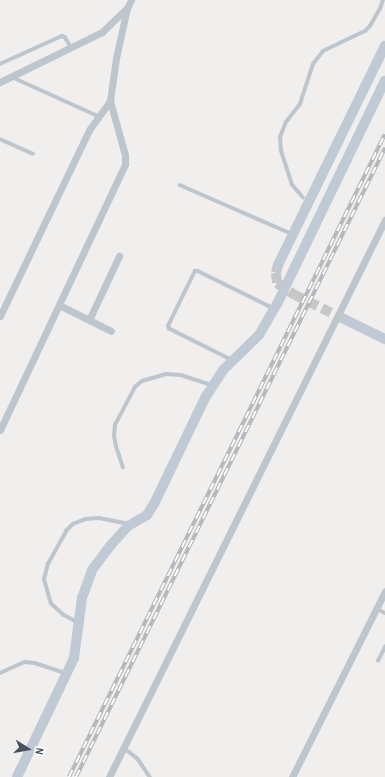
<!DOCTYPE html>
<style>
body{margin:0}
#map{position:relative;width:385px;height:777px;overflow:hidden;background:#f1eeee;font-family:"Archivo Narrow",sans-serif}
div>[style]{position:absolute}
.secondary-tunnel>*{height:10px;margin-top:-5px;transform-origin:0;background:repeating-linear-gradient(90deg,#c6c7c9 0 10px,transparent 0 15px)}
.lane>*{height:3.5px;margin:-1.75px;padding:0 1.75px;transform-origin:1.75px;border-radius:1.75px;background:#bdc6cd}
.street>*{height:7px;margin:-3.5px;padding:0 3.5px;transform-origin:3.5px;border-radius:3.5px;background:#bdc6cd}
.secondary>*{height:10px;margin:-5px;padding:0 5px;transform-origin:5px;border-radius:5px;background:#bfcad4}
.rail>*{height:4px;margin-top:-2px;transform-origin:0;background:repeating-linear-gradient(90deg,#fff 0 8px,#b0b4b8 0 16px);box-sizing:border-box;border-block:1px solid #b0b4b8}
span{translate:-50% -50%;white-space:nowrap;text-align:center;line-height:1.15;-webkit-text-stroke:3px #fff;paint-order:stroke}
.north{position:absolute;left:8px;top:729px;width:40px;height:40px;-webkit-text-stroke:3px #fff;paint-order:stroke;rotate:101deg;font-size:11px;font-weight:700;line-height:16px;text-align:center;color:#47525b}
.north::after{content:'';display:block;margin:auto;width:14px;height:18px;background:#47525b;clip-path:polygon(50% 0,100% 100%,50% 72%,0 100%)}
</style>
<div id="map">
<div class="secondary-tunnel">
<div style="left:278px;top:265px;width:8px;rotate:104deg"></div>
<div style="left:276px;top:273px;width:10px;rotate:84deg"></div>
<div style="left:277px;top:283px;width:22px;rotate:34deg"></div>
<div style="left:295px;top:295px;width:55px;rotate:26.1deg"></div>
</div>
<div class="lane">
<div style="left:0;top:64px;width:68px;rotate:-24.3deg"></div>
<div style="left:62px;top:36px;width:3px;rotate:18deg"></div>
<div style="left:65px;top:37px;width:12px;rotate:59deg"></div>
<div style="left:12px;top:77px;width:94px;rotate:24.4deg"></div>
<div style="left:0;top:139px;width:36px;rotate:24deg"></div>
<div style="left:180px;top:185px;width:122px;rotate:23.6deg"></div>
<div style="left:303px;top:198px;width:17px;rotate:-130deg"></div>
<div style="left:292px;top:185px;width:36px;rotate:-108deg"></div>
<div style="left:281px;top:151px;width:14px;rotate:-94deg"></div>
<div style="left:280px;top:137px;width:16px;rotate:-68deg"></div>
<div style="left:286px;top:122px;width:23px;rotate:-52deg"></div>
<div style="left:300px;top:104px;width:42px;rotate:-72deg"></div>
<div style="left:313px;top:64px;width:16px;rotate:-52deg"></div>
<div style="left:323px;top:51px;width:47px;rotate:-25.5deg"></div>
<div style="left:365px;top:31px;width:7px;rotate:-45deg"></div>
<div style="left:370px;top:26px;width:20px;rotate:-60deg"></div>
<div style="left:380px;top:9px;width:9px;rotate:-72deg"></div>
<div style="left:231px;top:360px;width:69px;rotate:-153.4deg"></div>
<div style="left:169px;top:329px;width:3px;rotate:-108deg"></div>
<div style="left:168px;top:326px;width:61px;rotate:-63.9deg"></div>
<div style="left:195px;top:271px;width:3px"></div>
<div style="left:198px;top:271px;width:84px;rotate:26.3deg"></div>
<div style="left:123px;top:468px;width:22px;rotate:-108deg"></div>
<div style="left:116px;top:447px;width:11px;rotate:-100deg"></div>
<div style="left:114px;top:436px;width:11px;rotate:-85deg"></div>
<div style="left:115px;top:425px;width:43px;rotate:-62.2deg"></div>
<div style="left:135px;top:387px;width:9px;rotate:-41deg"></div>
<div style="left:142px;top:381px;width:25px;rotate:-16deg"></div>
<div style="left:166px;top:374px;width:15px;rotate:4deg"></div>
<div style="left:181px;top:375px;width:33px;rotate:18deg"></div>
<div style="left:376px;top:608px;width:10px;rotate:29deg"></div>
<div style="left:78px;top:623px;width:17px;rotate:-152deg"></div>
<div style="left:63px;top:615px;width:16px;rotate:-137deg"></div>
<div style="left:51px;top:604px;width:26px;rotate:-106deg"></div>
<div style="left:44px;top:579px;width:16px;rotate:-75deg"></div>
<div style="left:48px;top:564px;width:38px;rotate:-61deg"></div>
<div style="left:66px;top:531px;width:10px;rotate:-45deg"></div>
<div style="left:73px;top:524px;width:14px;rotate:-21deg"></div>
<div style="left:86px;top:519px;width:13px;rotate:-4deg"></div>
<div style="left:99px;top:518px;width:31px;rotate:11deg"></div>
<div style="left:378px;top:661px;width:16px;rotate:-63deg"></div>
<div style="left:0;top:673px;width:27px;rotate:-24deg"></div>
<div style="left:25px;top:662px;width:10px;rotate:6deg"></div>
<div style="left:35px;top:663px;width:32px;rotate:18deg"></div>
<div style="left:124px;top:748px;width:18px;rotate:38deg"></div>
<div style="left:138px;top:759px;width:22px;rotate:56deg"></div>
</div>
<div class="street">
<div style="left:0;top:82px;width:114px;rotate:-26.1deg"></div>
<div style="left:102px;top:32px;width:35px;rotate:-44deg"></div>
<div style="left:127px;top:8px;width:9px;rotate:-63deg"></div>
<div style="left:59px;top:305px;width:58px;rotate:26.6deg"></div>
<div style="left:0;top:316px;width:206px;rotate:-64.4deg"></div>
<div style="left:89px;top:130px;width:36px;rotate:-54deg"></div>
<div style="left:110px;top:101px;width:43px;rotate:-82.1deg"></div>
<div style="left:116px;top:58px;width:51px;rotate:-77.6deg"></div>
<div style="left:89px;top:320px;width:71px;rotate:-64.9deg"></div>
<div style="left:0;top:430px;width:294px;rotate:-64.8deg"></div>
<div style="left:125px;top:164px;width:9px;rotate:-90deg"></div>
<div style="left:125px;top:155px;width:56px;rotate:-105.5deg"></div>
<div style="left:109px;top:777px;width:622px;rotate:-63.64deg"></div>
<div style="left:292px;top:777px;width:208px;rotate:-63.4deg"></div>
</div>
<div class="secondary">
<div style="left:278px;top:265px;width:244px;rotate:-64deg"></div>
<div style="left:344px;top:319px;width:46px;rotate:26deg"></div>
<div style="left:17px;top:777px;width:132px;rotate:-64.4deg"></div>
<div style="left:74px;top:658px;width:61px;rotate:-82.4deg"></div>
<div style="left:82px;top:598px;width:30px;rotate:-70deg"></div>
<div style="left:92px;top:570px;width:30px;rotate:-53deg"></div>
<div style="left:110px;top:546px;width:27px;rotate:-48deg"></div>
<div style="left:128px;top:526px;width:22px;rotate:-30deg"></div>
<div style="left:147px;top:515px;width:13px;rotate:-58deg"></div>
<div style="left:154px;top:504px;width:118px;rotate:-64.3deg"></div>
<div style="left:205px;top:398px;width:33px;rotate:-57deg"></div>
<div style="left:223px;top:370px;width:50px;rotate:-44.2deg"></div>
<div style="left:259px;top:335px;width:36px;rotate:-60deg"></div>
<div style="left:277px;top:304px;width:248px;rotate:-64.2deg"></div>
</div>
<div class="rail">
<div style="left:69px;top:777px;width:716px;rotate:-63.83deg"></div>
<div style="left:76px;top:777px;width:701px;rotate:-63.84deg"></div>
</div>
<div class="north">N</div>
</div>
